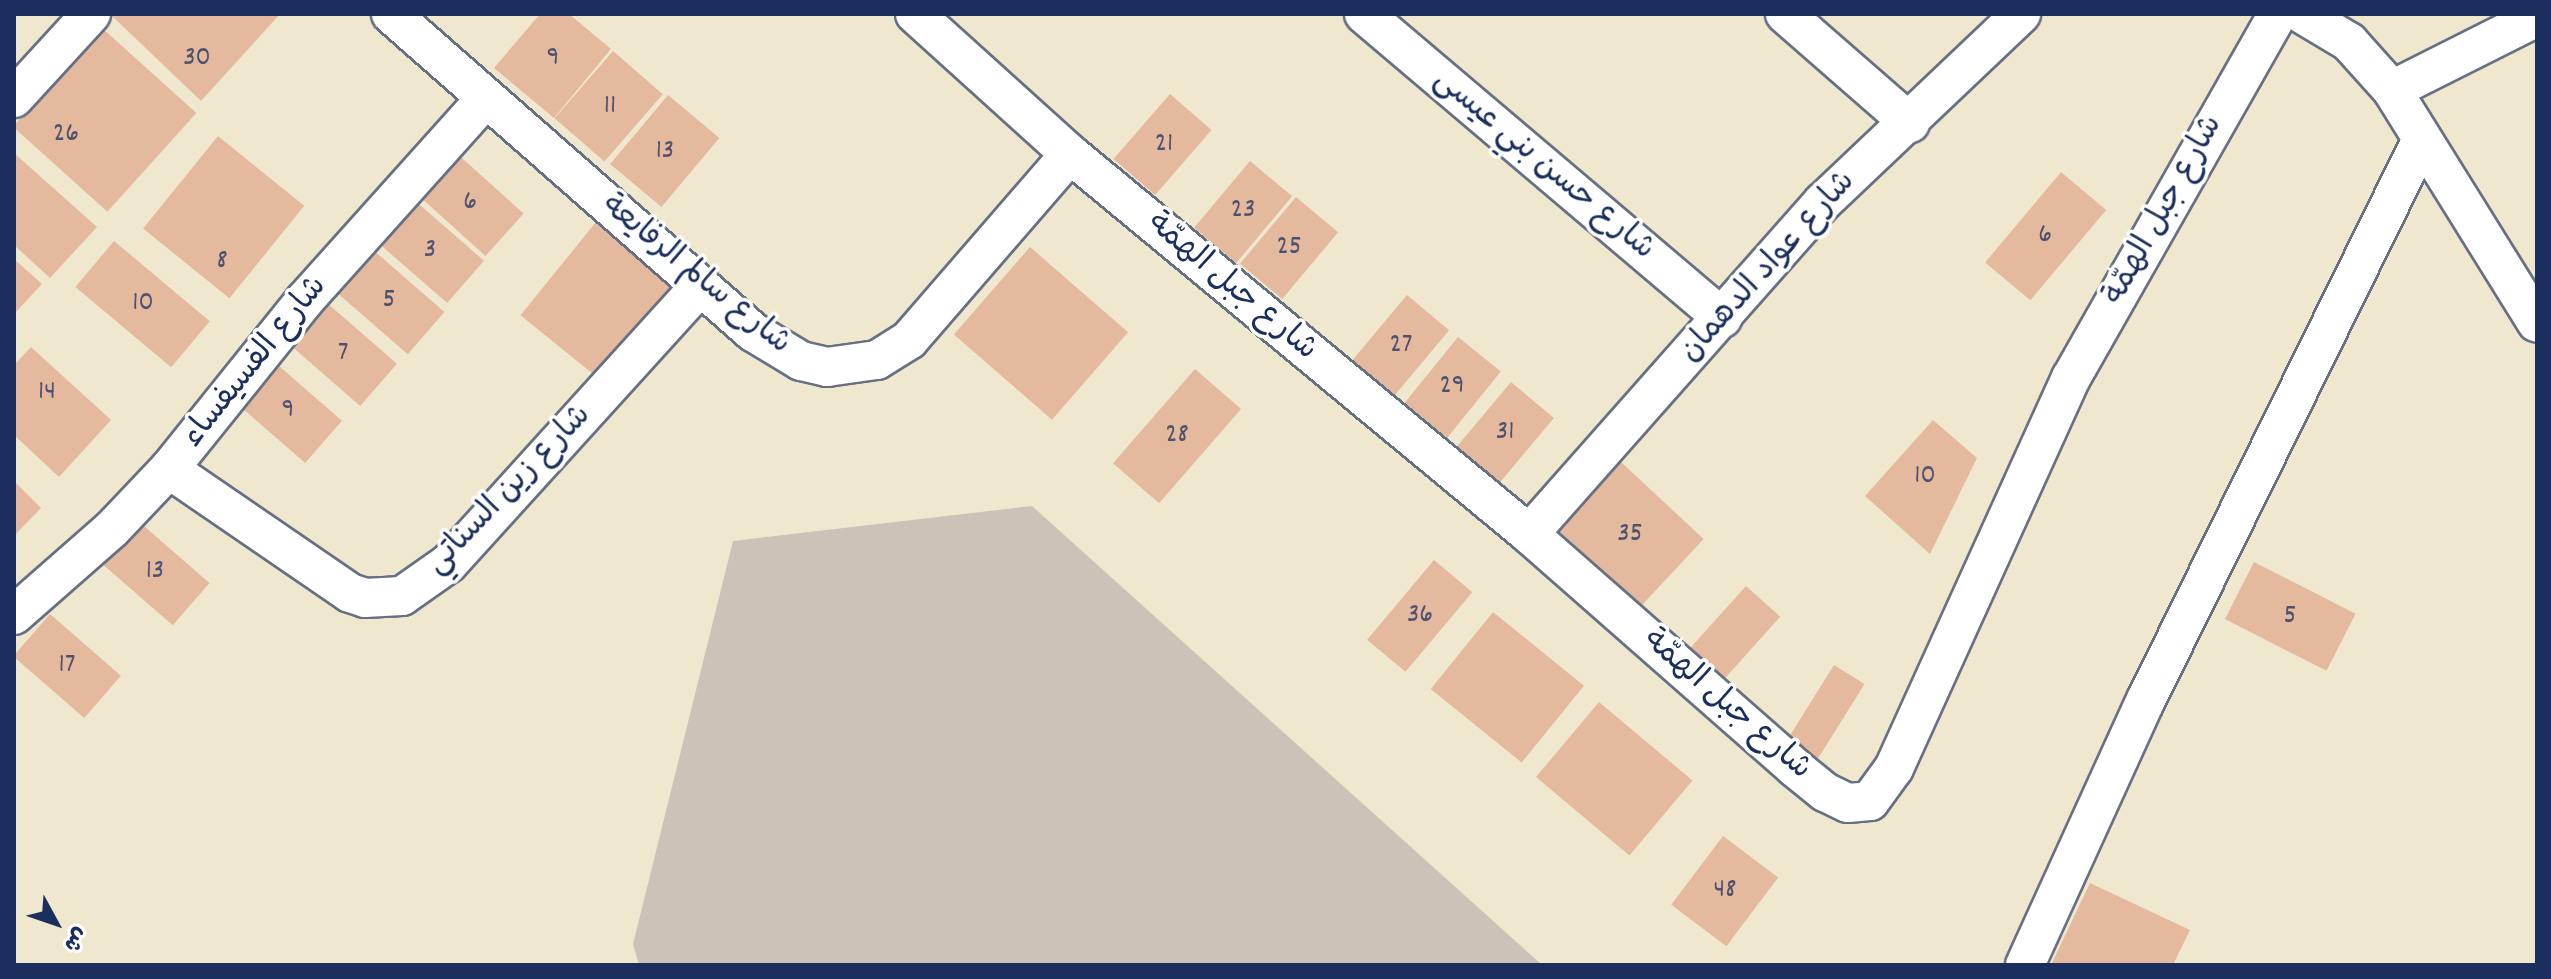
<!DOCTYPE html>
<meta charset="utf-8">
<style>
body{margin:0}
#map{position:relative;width:2551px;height:979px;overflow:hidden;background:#f0e8ce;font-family:Dekko,"Playpen Sans Arabic",sans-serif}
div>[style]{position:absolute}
.industrial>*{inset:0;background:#cbc3b8}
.building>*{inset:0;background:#e5b99d;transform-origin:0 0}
.roads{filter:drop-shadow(2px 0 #667085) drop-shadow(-2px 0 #667085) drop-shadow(0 2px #667085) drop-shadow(0 -2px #667085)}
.minor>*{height:38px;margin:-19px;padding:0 19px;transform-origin:19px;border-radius:19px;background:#fff}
span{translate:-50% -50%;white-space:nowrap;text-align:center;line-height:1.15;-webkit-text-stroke:7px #fff;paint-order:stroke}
.number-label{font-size:28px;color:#4e526e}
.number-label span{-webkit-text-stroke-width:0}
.street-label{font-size:32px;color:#1b2f5e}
.frame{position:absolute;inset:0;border:16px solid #1b2f5e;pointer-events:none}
.north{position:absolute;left:16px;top:883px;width:80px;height:80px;-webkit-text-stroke:6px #fff;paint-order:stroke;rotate:130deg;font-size:22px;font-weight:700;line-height:32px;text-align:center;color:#1b2f5e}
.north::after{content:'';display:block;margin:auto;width:28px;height:36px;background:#1b2f5e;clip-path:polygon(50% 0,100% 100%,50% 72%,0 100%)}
</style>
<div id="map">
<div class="industrial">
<div style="clip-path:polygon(1032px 506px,1542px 965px,639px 965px,633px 944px,733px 541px)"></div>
</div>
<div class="building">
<div style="clip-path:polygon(110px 14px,280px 14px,201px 101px)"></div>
<div style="clip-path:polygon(540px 14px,569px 14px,611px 49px,554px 118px,494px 68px)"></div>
<div style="left:102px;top:28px;width:127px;height:133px;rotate:42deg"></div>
<div style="left:613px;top:51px;width:66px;height:89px;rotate:41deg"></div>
<div style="left:1170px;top:94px;width:55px;height:86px;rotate:41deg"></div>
<div style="left:668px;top:95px;width:67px;height:90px;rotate:40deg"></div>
<div style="left:218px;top:136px;width:111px;height:119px;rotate:39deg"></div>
<div style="left:453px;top:150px;width:95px;height:57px;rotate:42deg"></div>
<div style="clip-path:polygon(14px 153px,97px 227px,50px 278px,14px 245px)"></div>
<div style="left:1250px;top:161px;width:55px;height:87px;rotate:40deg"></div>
<div style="left:2061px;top:172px;width:59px;height:118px;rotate:40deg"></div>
<div style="left:1296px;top:197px;width:55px;height:87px;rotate:40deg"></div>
<div style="left:413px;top:199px;width:94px;height:56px;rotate:41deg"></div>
<div style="left:596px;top:222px;width:101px;height:120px;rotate:39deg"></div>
<div style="left:114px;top:241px;width:125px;height:60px;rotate:40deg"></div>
<div style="left:1030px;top:247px;width:130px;height:116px;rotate:41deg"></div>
<div style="left:372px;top:249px;width:96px;height:56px;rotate:41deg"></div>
<div style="clip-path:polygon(14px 259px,42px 284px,14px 314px)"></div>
<div style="left:1407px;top:295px;width:55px;height:86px;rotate:40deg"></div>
<div style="left:326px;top:302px;width:94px;height:56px;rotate:41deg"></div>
<div style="left:1458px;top:337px;width:55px;height:85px;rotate:39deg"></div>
<div style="clip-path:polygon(31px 347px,111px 420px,59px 477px,14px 435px,14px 365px)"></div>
<div style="left:271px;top:359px;width:94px;height:56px;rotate:41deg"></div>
<div style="left:1195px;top:369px;width:61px;height:125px;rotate:41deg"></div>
<div style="left:1511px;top:382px;width:56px;height:87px;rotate:40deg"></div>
<div style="clip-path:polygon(1933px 420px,1977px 458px,1930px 554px,1865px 496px)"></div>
<div style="left:1621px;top:462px;width:113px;height:96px;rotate:43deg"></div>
<div style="clip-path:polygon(14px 481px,41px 508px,14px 536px)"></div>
<div style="left:137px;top:520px;width:96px;height:56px;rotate:41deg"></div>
<div style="left:1434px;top:560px;width:50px;height:104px;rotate:40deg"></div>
<div style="left:2254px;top:562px;width:114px;height:64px;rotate:27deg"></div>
<div style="left:1746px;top:586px;width:46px;height:90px;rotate:42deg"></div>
<div style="left:1493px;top:612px;width:117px;height:99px;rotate:39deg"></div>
<div style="left:50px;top:614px;width:94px;height:56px;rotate:41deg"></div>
<div style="left:1834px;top:665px;width:36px;height:91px;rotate:32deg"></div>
<div style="left:1599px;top:702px;width:122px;height:98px;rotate:40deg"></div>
<div style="left:1723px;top:836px;width:69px;height:86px;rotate:37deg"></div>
<div style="clip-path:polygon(2090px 883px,2190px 930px,2173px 965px,2051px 965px)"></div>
</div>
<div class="roads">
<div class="minor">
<div style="left:391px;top:14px;width:482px;rotate:41.3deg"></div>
<div style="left:753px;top:332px;width:56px;rotate:31.1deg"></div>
<div style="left:801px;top:361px;width:27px;rotate:13deg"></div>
<div style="left:827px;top:367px;width:50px;rotate:-8deg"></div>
<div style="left:877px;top:360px;width:38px;rotate:-32deg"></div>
<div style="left:909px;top:340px;width:246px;rotate:-49.1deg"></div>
<div style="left:915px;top:14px;width:209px;rotate:42.1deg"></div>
<div style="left:1070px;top:154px;width:596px;rotate:39.62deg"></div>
<div style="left:1529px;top:534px;width:353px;rotate:41.3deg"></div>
<div style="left:1794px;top:767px;width:40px;rotate:39deg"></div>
<div style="left:1825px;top:792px;width:25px;rotate:26deg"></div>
<div style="left:1848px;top:803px;width:22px;rotate:-5deg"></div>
<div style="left:1870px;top:801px;width:41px;rotate:-54deg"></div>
<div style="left:1894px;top:768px;width:428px;rotate:-65.6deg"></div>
<div style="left:2071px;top:378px;width:419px;rotate:-60.4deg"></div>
<div style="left:1364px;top:14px;width:470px;rotate:40.3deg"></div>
<div style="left:1785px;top:14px;width:166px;rotate:41.1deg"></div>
<div style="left:2302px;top:14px;width:55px;rotate:30.8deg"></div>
<div style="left:2349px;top:42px;width:64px;rotate:48.1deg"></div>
<div style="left:2392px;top:90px;width:274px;rotate:58.1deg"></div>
<div style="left:2392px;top:90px;width:162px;rotate:-26.7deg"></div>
<div style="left:14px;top:98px;width:114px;rotate:-47.5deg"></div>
<div style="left:169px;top:469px;width:219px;rotate:34.4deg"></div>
<div style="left:350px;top:593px;width:16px;rotate:18deg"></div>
<div style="left:365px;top:598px;width:37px;rotate:-3deg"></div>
<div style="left:402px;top:596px;width:57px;rotate:-35.1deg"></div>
<div style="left:449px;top:563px;width:375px;rotate:-47.8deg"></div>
<div style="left:1529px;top:534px;width:443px;rotate:-48.5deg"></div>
<div style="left:1823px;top:202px;width:273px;rotate:-43.5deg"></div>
<div style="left:14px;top:615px;width:130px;rotate:-41.3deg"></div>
<div style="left:112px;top:529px;width:83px;rotate:-46.5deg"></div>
<div style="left:169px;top:469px;width:216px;rotate:-51.2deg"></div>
<div style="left:304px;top:301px;width:271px;rotate:-48.1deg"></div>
<div style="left:2025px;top:965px;width:289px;rotate:-65.5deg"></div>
<div style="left:2145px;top:702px;width:625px;rotate:-63.8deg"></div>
</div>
</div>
<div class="number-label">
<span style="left:197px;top:59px">30</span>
<span style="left:553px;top:59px">9</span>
<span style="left:610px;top:107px">11</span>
<span style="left:66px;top:135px">26</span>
<span style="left:1164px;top:145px">21</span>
<span style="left:665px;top:152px">13</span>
<span style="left:470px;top:203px">6</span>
<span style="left:1243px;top:211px">23</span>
<span style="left:2045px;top:236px">6</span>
<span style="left:1289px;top:248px">25</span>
<span style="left:430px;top:251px">3</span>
<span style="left:222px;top:262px">8</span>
<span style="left:389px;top:301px">5</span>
<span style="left:143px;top:304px">10</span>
<span style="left:1401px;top:346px">27</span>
<span style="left:343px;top:354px">7</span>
<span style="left:1452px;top:387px">29</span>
<span style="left:47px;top:393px">14</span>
<span style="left:288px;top:411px">9</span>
<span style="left:1505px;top:433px">31</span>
<span style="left:1177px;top:436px">28</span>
<span style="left:1925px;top:477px">10</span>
<span style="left:1630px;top:535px">35</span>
<span style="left:155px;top:572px">13</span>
<span style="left:1420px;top:616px">36</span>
<span style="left:2290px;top:617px">5</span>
<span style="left:67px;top:666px">17</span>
<span style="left:1725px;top:891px">48</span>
</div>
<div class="street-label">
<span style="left:1543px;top:166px;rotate:40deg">شارع حسن بني عيسى</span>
<span style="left:2165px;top:211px;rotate:-61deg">شارع جبل الهمّة</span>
<span style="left:1769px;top:268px;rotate:-48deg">شارع عواد الدهمان</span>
<span style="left:695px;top:276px;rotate:39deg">شارع سالم الرفايعة</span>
<span style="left:1231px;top:288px;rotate:40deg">شارع جبل الهمّة</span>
<span style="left:256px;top:363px;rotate:-51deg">شارع الفسيفساء</span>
<span style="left:510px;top:491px;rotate:-46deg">شارع زين السناتي</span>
<span style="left:1726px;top:706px;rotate:41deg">شارع جبل الهمّة</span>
</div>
<div class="frame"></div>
<div class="north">ش</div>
</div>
